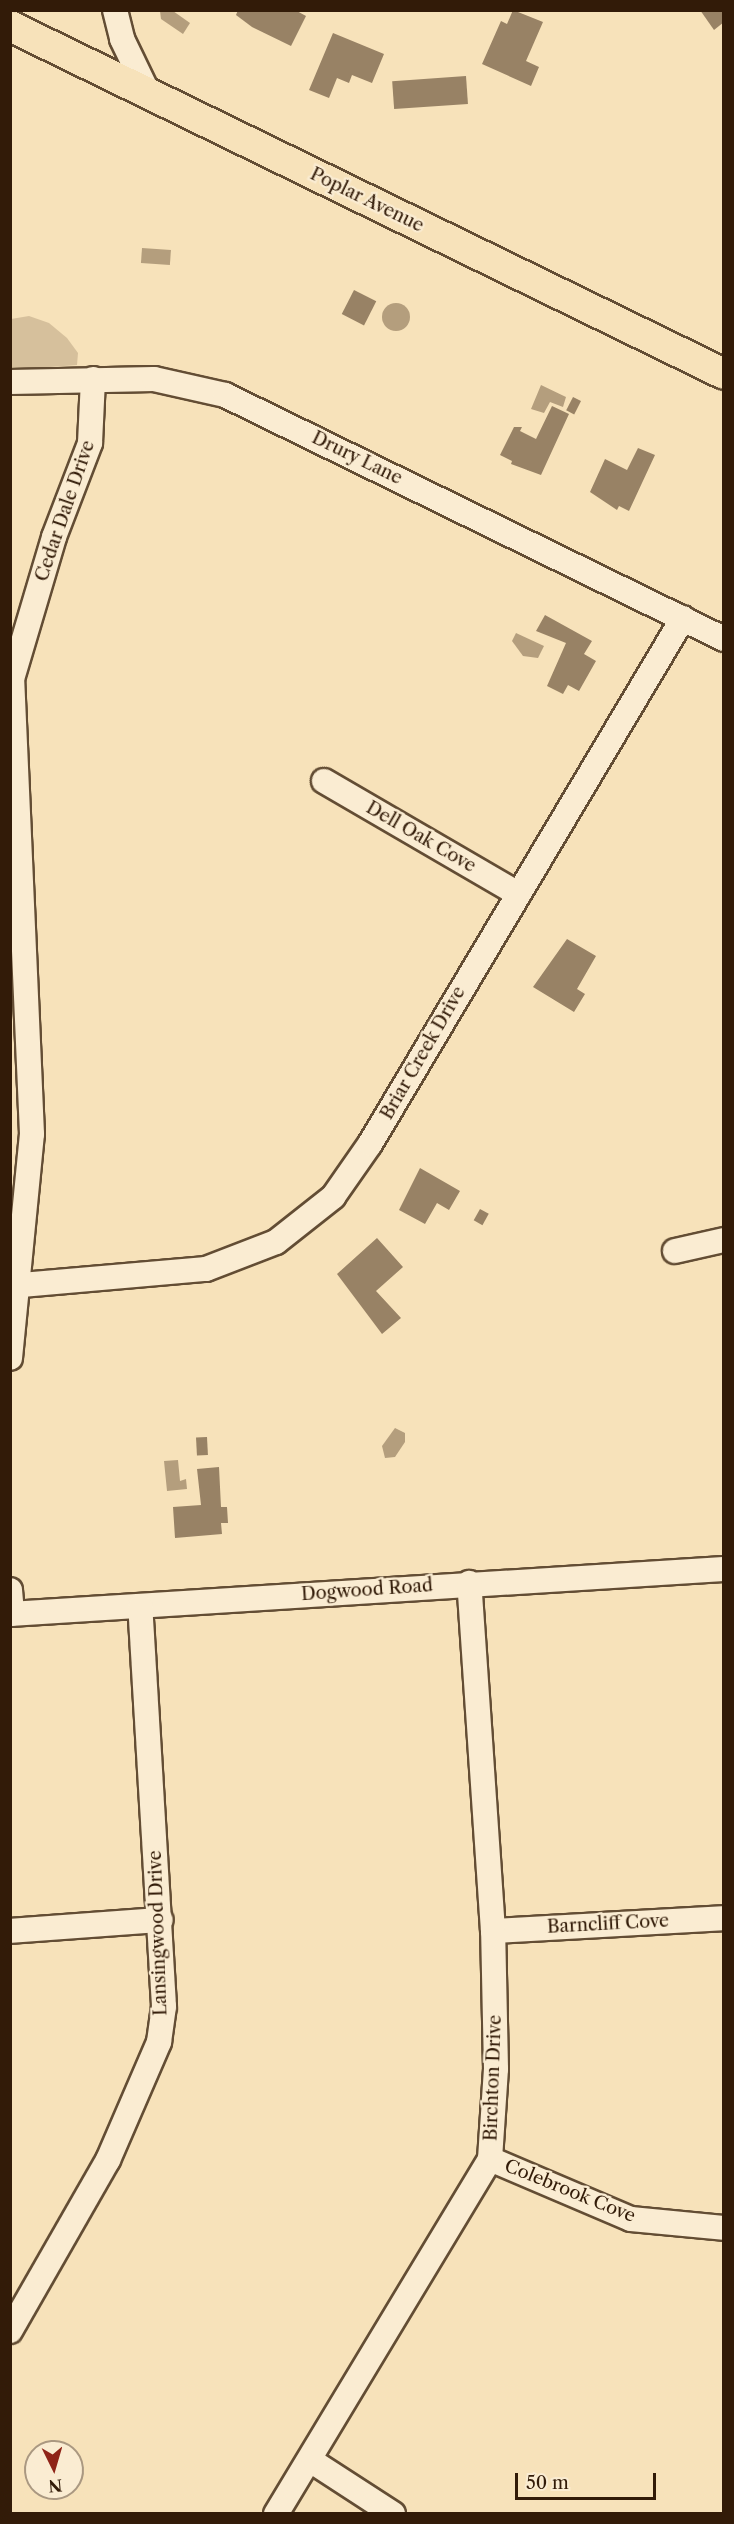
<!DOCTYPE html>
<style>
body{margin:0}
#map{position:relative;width:734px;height:2524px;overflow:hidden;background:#f7e2ba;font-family:"Libre Caslon Text",serif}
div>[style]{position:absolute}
.green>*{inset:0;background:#d6c09c}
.water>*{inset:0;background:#b49e7d;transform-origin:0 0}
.round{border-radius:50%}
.building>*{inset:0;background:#988265;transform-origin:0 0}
.roads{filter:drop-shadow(2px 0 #634d34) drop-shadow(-2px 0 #634d34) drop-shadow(0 2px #634d34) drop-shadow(0 -2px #634d34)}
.minor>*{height:24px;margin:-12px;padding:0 12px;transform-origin:12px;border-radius:12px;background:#faecd2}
.major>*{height:30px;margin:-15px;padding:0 15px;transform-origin:15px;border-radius:15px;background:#f7e2ba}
span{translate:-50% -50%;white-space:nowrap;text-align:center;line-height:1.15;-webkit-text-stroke:4.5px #faecd2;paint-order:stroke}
.street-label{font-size:18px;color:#321b08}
.frame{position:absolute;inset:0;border:12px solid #321b08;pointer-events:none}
.north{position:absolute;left:24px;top:2440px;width:60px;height:60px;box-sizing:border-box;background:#faecd2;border:2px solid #aa9881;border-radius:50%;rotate:175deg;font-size:16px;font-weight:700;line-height:24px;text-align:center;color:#321b08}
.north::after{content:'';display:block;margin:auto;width:21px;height:27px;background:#8f2418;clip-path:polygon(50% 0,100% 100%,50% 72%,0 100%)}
.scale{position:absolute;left:515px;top:2473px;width:141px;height:27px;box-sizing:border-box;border:3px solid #321b08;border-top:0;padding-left:8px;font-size:18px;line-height:21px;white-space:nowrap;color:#321b08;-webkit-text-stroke:4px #faecd2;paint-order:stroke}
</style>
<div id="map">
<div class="green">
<div style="clip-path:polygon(29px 316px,49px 323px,67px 338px,78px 353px,77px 365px,11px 370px,11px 319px)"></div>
</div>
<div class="water">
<div style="clip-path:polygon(160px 11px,173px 11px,190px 23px,183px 34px,161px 19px)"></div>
<div style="left:142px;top:248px;width:29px;height:15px;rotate:4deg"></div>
<div class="round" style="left:382px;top:303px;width:28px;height:28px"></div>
<div style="clip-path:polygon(541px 385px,566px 397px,563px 407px,550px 402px,544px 413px,531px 409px)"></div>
<div style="clip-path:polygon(516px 633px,544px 646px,538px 658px,523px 656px,512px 641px)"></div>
<div style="clip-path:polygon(395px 1428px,405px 1433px,405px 1442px,395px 1457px,385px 1458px,382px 1446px)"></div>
<div style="clip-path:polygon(178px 1460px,180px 1481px,186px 1479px,187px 1489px,167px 1491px,164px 1461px)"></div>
</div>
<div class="building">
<div style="clip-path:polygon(238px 10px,295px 10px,306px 16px,291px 46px,252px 27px,236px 15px)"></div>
<div style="clip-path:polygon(513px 10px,543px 22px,526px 61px,539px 67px,531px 86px,482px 64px,501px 21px,507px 24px)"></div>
<div style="clip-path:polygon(700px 10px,724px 10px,724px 22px,714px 30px)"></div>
<div style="clip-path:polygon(333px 33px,384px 54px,372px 83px,352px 75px,349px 83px,337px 78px,329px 98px,309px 90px)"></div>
<div style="left:466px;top:76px;width:28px;height:74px;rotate:86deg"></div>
<div style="left:354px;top:290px;width:25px;height:27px;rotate:27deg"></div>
<div style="left:573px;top:397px;width:9px;height:15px;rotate:27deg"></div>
<div style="clip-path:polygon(552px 406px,569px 414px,541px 475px,511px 464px,512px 461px,500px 455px,514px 427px,522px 427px,520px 431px,536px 439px)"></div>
<div style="clip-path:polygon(638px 448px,655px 455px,629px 511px,619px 506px,617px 510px,590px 492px,605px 459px,627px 470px)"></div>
<div style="clip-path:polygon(545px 615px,592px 641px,584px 654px,596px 661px,579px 691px,568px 685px,563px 694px,547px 686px,566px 643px,536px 631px)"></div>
<div style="clip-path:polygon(567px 939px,596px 956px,577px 989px,585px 994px,574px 1012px,533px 987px)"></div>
<div style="clip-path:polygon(420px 1168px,460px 1191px,449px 1210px,437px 1203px,425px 1224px,399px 1210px)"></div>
<div style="left:480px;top:1209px;width:10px;height:13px;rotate:29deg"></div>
<div style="clip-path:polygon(377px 1238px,403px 1267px,376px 1291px,401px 1318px,382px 1334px,337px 1274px)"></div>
<div style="left:207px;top:1437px;width:18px;height:11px;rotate:87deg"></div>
<div style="clip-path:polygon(219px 1467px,221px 1507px,227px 1507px,228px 1523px,221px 1523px,222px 1534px,175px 1538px,173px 1507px,201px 1505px,197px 1469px)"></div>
</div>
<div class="roads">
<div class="minor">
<div style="left:115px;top:10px;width:30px;rotate:76deg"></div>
<div style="left:122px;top:39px;width:60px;rotate:64.3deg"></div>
<div style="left:10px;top:382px;width:144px;rotate:-1.2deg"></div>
<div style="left:154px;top:379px;width:73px;rotate:12.7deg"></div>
<div style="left:225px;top:395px;width:555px;rotate:26.06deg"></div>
<div style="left:324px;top:781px;width:225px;rotate:30.2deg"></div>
<div style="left:675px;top:1251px;width:50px;rotate:-12.7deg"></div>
<div style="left:10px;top:1286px;width:197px;rotate:-5deg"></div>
<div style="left:206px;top:1269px;width:75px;rotate:-21.1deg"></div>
<div style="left:276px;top:1242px;width:73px;rotate:-38.3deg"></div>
<div style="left:333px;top:1197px;width:65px;rotate:-55.1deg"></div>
<div style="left:370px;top:1144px;width:612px;rotate:-59.24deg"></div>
<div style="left:10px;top:1358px;width:225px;rotate:-84.4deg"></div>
<div style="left:32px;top:1134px;width:455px;rotate:-92.5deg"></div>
<div style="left:12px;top:679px;width:148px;rotate:-73.5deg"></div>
<div style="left:54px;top:537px;width:101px;rotate:-69deg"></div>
<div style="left:90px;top:443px;width:64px;rotate:-87.3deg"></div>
<div style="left:10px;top:1590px;width:24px;rotate:85deg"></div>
<div style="left:10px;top:1614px;width:715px;rotate:-3.61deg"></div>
<div style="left:10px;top:1931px;width:151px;rotate:-4.2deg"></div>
<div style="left:493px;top:1931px;width:231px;rotate:-3.2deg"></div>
<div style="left:490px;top:2159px;width:153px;rotate:23.1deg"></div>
<div style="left:631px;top:2219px;width:93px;rotate:5.5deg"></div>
<div style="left:10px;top:2331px;width:197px;rotate:-60.2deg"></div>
<div style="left:108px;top:2160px;width:129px;rotate:-66.6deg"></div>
<div style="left:159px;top:2042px;width:36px;rotate:-82deg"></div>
<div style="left:164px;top:2006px;width:400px;rotate:-93.4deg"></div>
<div style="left:310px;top:2460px;width:99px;rotate:33deg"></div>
<div style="left:276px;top:2514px;width:415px;rotate:-58.9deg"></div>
<div style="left:490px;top:2159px;width:90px;rotate:-86.2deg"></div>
<div style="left:496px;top:2069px;width:138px;rotate:-91.2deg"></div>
<div style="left:493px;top:1931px;width:349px;rotate:-93.9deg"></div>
</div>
<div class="major">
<div style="left:10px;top:26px;width:794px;rotate:25.98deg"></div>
</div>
</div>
<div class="street-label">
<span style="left:367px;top:200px;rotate:26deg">Poplar Avenue</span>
<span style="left:357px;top:458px;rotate:26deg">Drury Lane</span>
<span style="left:65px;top:511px;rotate:-71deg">Cedar Dale Drive</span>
<span style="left:421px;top:837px;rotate:30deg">Dell Oak Cove</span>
<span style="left:423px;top:1053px;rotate:-60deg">Briar Creek Drive</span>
<span style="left:367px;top:1590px;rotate:-4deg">Dogwood Road</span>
<span style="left:608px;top:1924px;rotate:-3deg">Barncliff Cove</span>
<span style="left:158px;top:1933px;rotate:-92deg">Lansingwood Drive</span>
<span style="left:493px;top:2078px;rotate:-88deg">Birchton Drive</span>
<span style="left:570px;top:2191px;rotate:22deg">Colebrook Cove</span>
</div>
<div class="frame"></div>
<div class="north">N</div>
<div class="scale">50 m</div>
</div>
